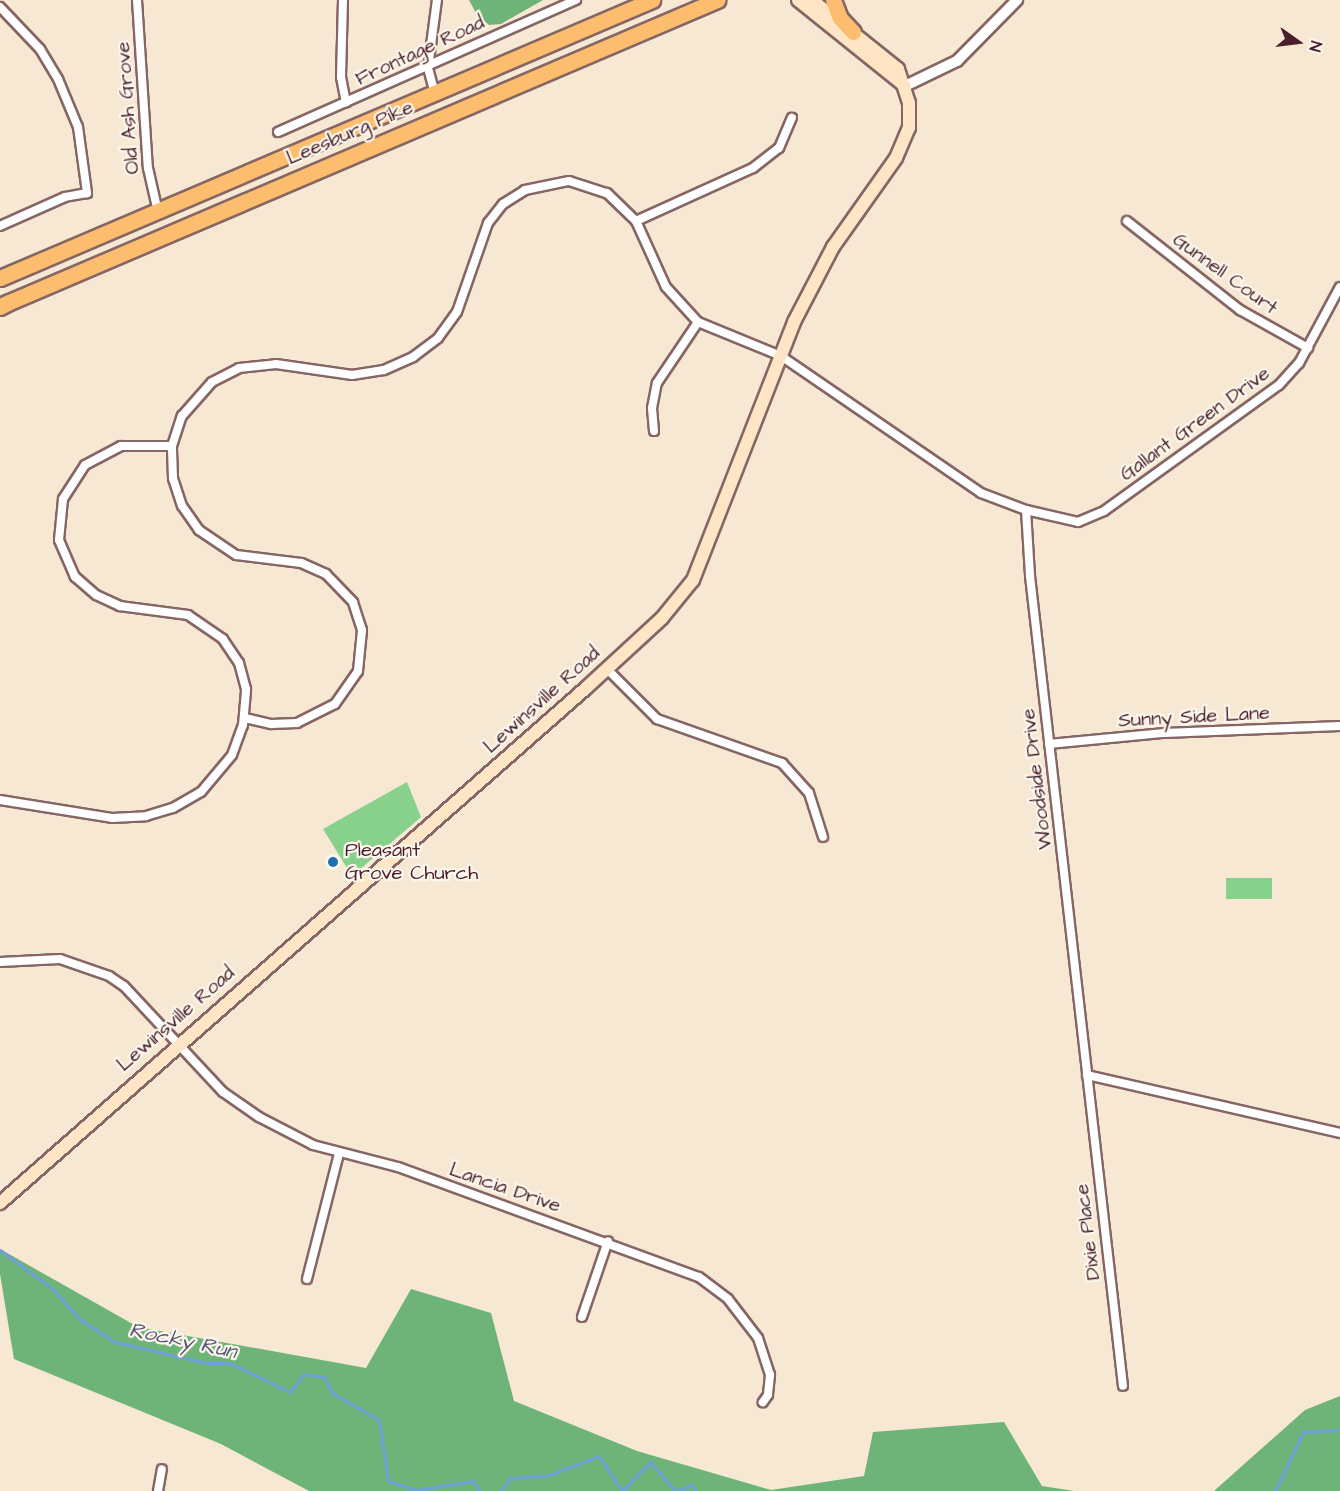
<!DOCTYPE html>
<style>
body{margin:0}
#map{position:relative;width:1340px;height:1491px;overflow:hidden;background:#f6e8d2;font-family:"Architects Daughter",sans-serif}
div>[style]{position:absolute}
.green>*{inset:0;background:#88d18d;transform-origin:0 0}
.forest>*{inset:0;background:#6eb378}
.stream>*{height:3px;margin:-1.5px;padding:0 1.5px;transform-origin:1.5px;border-radius:1.5px;background:#6f9fd9}
.roads{filter:drop-shadow(2px 0 #866565) drop-shadow(-2px 0 #866565) drop-shadow(0 2px #866565) drop-shadow(0 -2px #866565)}
.minor>*{height:8px;margin:-4px;padding:0 4px;transform-origin:4px;border-radius:4px;background:#fff}
.tertiary>*{height:10px;margin:-5px;padding:0 5px;transform-origin:5px;border-radius:5px;background:#fff}
.secondary>*{height:12px;margin:-6px;padding:0 6px;transform-origin:6px;border-radius:6px;background:#fee5c5}
.trunk>*{height:15px;margin:-7.5px;padding:0 7.5px;transform-origin:7.5px;border-radius:7.5px;background:#fcbd6f}
.motorway>*{height:15px;margin:-7.5px;padding:0 7.5px;transform-origin:7.5px;border-radius:7.5px;background:#fcbd6f}
.dots>*{width:16px;height:16px;translate:-50% -50%;box-sizing:border-box;border:3px solid #fbf7ec;border-radius:50%}
span{translate:-50% -50%;white-space:nowrap;text-align:center;line-height:1.15;-webkit-text-stroke:4.5px #fbf7ec;paint-order:stroke}
.street-label{font-size:20px;color:#4a1f2b}
.poi-label{font-size:20px;color:#4a1f2b}
.left{translate:0 -50%;text-align:left}
.water-label{font-size:21px;color:#595271;font-style:italic}
.north{position:absolute;left:1268px;top:12px;width:60px;height:60px;-webkit-text-stroke:4px #fbf7ec;paint-order:stroke;rotate:104deg;font-size:16px;font-weight:700;line-height:24px;text-align:center;color:#4a1f2b}
.north::after{content:'';display:block;margin:auto;width:21px;height:27px;background:#4a1f2b;clip-path:polygon(50% 0,100% 100%,50% 72%,0 100%)}
</style>
<div id="map">
<div class="green">
<div style="clip-path:polygon(407px 782px,421px 817px,352px 876px,323px 829px)"></div>
<div style="left:1272px;top:878px;width:21px;height:46px;rotate:90deg"></div>
</div>
<div class="forest">
<div style="clip-path:polygon(469px 0,543px 0,501px 24px,489px 25px,477px 15px)"></div>
<div style="clip-path:polygon(0 1249px,138px 1327px,366px 1368px,411px 1289px,491px 1313px,514px 1401px,637px 1451px,771px 1490px,864px 1476px,873px 1432px,1004px 1422px,1042px 1486px,1074px 1491px,309px 1491px,221px 1444px,14px 1359px,0 1274px)"></div>
<div style="clip-path:polygon(1340px 1396px,1340px 1491px,1214px 1491px,1305px 1410px)"></div>
</div>
<div class="stream">
<div style="left:0;top:1250px;width:67px;rotate:36.5deg"></div>
<div style="left:54px;top:1290px;width:37px;rotate:49deg"></div>
<div style="left:78px;top:1318px;width:44px;rotate:33deg"></div>
<div style="left:115px;top:1342px;width:94px;rotate:12.9deg"></div>
<div style="left:207px;top:1363px;width:23px"></div>
<div style="left:230px;top:1363px;width:67px;rotate:25.8deg"></div>
<div style="left:290px;top:1392px;width:23px;rotate:-52deg"></div>
<div style="left:304px;top:1374px;width:20px;rotate:9deg"></div>
<div style="left:324px;top:1377px;width:18px;rotate:63deg"></div>
<div style="left:332px;top:1393px;width:54px;rotate:29.9deg"></div>
<div style="left:379px;top:1420px;width:62px;rotate:81.6deg"></div>
<div style="left:388px;top:1481px;width:29px;rotate:18deg"></div>
<div style="left:416px;top:1490px;width:58px;rotate:-9deg"></div>
<div style="left:473px;top:1481px;width:12px;rotate:55deg"></div>
<div style="left:501px;top:1491px;width:16px;rotate:-55deg"></div>
<div style="left:510px;top:1478px;width:39px;rotate:-4deg"></div>
<div style="left:549px;top:1475px;width:53px;rotate:-20.8deg"></div>
<div style="left:599px;top:1456px;width:42px;rotate:56.7deg"></div>
<div style="left:622px;top:1491px;width:40px;rotate:-46deg"></div>
<div style="left:650px;top:1462px;width:38px;rotate:49deg"></div>
<div style="left:676px;top:1491px;width:17px;rotate:-21deg"></div>
<div style="left:692px;top:1485px;width:7px;rotate:63deg"></div>
<div style="left:1275px;top:1491px;width:65px;rotate:-64.6deg"></div>
<div style="left:1303px;top:1432px;width:37px;rotate:-3deg"></div>
</div>
<div class="roads">
<div class="minor">
<div style="left:137px;top:0;width:168px;rotate:86.3deg"></div>
<div style="left:148px;top:168px;width:45px;rotate:77.2deg"></div>
<div style="left:343px;top:0;width:77px;rotate:91.5deg"></div>
<div style="left:341px;top:77px;width:26px;rotate:79deg"></div>
<div style="left:0;top:7px;width:58px;rotate:46.4deg"></div>
<div style="left:40px;top:49px;width:35px;rotate:59deg"></div>
<div style="left:58px;top:79px;width:52px;rotate:67.4deg"></div>
<div style="left:78px;top:127px;width:67px;rotate:82.2deg"></div>
<div style="left:87px;top:193px;width:22px;rotate:170deg"></div>
<div style="left:65px;top:197px;width:71px;rotate:156deg"></div>
<div style="left:435px;top:94px;width:27px;rotate:-105deg"></div>
<div style="left:428px;top:68px;width:69px;rotate:-82.5deg"></div>
<div style="left:278px;top:132px;width:326px;rotate:-23.9deg"></div>
<div style="left:636px;top:221px;width:128px;rotate:-24.4deg"></div>
<div style="left:753px;top:168px;width:33px;rotate:-38deg"></div>
<div style="left:779px;top:148px;width:33px;rotate:-67deg"></div>
<div style="left:1127px;top:221px;width:144px;rotate:38.2deg"></div>
<div style="left:1240px;top:310px;width:78px;rotate:29.2deg"></div>
<div style="left:654px;top:431px;width:23px;rotate:-95deg"></div>
<div style="left:652px;top:408px;width:25px;rotate:-79deg"></div>
<div style="left:657px;top:383px;width:73px;rotate:-56.1deg"></div>
<div style="left:1026px;top:510px;width:66px;rotate:86.5deg"></div>
<div style="left:1030px;top:576px;width:815px;rotate:83.45deg"></div>
<div style="left:607px;top:669px;width:71px;rotate:45deg"></div>
<div style="left:657px;top:719px;width:133px;rotate:19.4deg"></div>
<div style="left:782px;top:763px;width:40px;rotate:48deg"></div>
<div style="left:809px;top:793px;width:46px;rotate:72.3deg"></div>
<div style="left:245px;top:718px;width:27px;rotate:13deg"></div>
<div style="left:271px;top:724px;width:26px;rotate:-2deg"></div>
<div style="left:297px;top:723px;width:42px;rotate:-26.6deg"></div>
<div style="left:335px;top:704px;width:40px;rotate:-55.1deg"></div>
<div style="left:358px;top:671px;width:41px;rotate:-84.4deg"></div>
<div style="left:362px;top:630px;width:29px;rotate:-108deg"></div>
<div style="left:353px;top:602px;width:39px;rotate:-134deg"></div>
<div style="left:326px;top:574px;width:27px;rotate:-156deg"></div>
<div style="left:301px;top:563px;width:65px;rotate:-173deg"></div>
<div style="left:236px;top:555px;width:45px;rotate:-146deg"></div>
<div style="left:199px;top:530px;width:29px;rotate:-125deg"></div>
<div style="left:182px;top:506px;width:29px;rotate:-108deg"></div>
<div style="left:173px;top:478px;width:32px;rotate:-92deg"></div>
<div style="left:172px;top:446px;width:32px;rotate:-72deg"></div>
<div style="left:182px;top:416px;width:45px;rotate:-48.6deg"></div>
<div style="left:212px;top:382px;width:30px;rotate:-27deg"></div>
<div style="left:239px;top:368px;width:37px;rotate:-6deg"></div>
<div style="left:276px;top:364px;width:77px;rotate:8.2deg"></div>
<div style="left:352px;top:375px;width:32px;rotate:-9deg"></div>
<div style="left:384px;top:370px;width:32px;rotate:-24deg"></div>
<div style="left:413px;top:357px;width:31px;rotate:-37deg"></div>
<div style="left:438px;top:338px;width:32px;rotate:-54deg"></div>
<div style="left:457px;top:312px;width:94px;rotate:-70.8deg"></div>
<div style="left:488px;top:223px;width:24px;rotate:-52deg"></div>
<div style="left:503px;top:204px;width:26px;rotate:-32deg"></div>
<div style="left:525px;top:190px;width:45px;rotate:-11.6deg"></div>
<div style="left:569px;top:181px;width:40px;rotate:18deg"></div>
<div style="left:607px;top:193px;width:40px;rotate:44deg"></div>
<div style="left:636px;top:221px;width:72px;rotate:65.6deg"></div>
<div style="left:666px;top:287px;width:47px;rotate:47.6deg"></div>
<div style="left:698px;top:322px;width:90px;rotate:22.3deg"></div>
<div style="left:781px;top:356px;width:242px;rotate:34.4deg"></div>
<div style="left:981px;top:493px;width:48px;rotate:20.7deg"></div>
<div style="left:1026px;top:510px;width:53px;rotate:13deg"></div>
<div style="left:1078px;top:522px;width:28px;rotate:-23deg"></div>
<div style="left:1104px;top:511px;width:216px;rotate:-35.8deg"></div>
<div style="left:1279px;top:385px;width:30px;rotate:-48deg"></div>
<div style="left:1299px;top:363px;width:86px;rotate:-61.7deg"></div>
<div style="left:1049px;top:744px;width:116px;rotate:-5.5deg"></div>
<div style="left:1164px;top:733px;width:176px;rotate:-2.3deg"></div>
<div style="left:0;top:800px;width:113px;rotate:9.1deg"></div>
<div style="left:112px;top:818px;width:34px;rotate:-3deg"></div>
<div style="left:146px;top:816px;width:28px;rotate:-17deg"></div>
<div style="left:173px;top:808px;width:32px;rotate:-30deg"></div>
<div style="left:201px;top:792px;width:48px;rotate:-50deg"></div>
<div style="left:232px;top:755px;width:32px;rotate:-70deg"></div>
<div style="left:243px;top:725px;width:36px;rotate:-85deg"></div>
<div style="left:246px;top:689px;width:27px;rotate:-105deg"></div>
<div style="left:239px;top:663px;width:29px;rotate:-124deg"></div>
<div style="left:223px;top:639px;width:42px;rotate:-145.6deg"></div>
<div style="left:188px;top:615px;width:69px;rotate:-172.5deg"></div>
<div style="left:120px;top:606px;width:26px;rotate:-155deg"></div>
<div style="left:96px;top:595px;width:28px;rotate:-139deg"></div>
<div style="left:75px;top:577px;width:40px;rotate:-113.4deg"></div>
<div style="left:59px;top:540px;width:41px;rotate:-84.4deg"></div>
<div style="left:63px;top:499px;width:40px;rotate:-57.1deg"></div>
<div style="left:85px;top:465px;width:41px;rotate:-27.8deg"></div>
<div style="left:121px;top:446px;width:51px"></div>
<div style="left:0;top:962px;width:60px;rotate:-2.9deg"></div>
<div style="left:60px;top:959px;width:52px;rotate:19.1deg"></div>
<div style="left:109px;top:976px;width:18px;rotate:34deg"></div>
<div style="left:124px;top:986px;width:145px;rotate:47deg"></div>
<div style="left:223px;top:1092px;width:44px;rotate:34.8deg"></div>
<div style="left:259px;top:1117px;width:61px;rotate:27.4deg"></div>
<div style="left:313px;top:1145px;width:88px;rotate:14.5deg"></div>
<div style="left:398px;top:1167px;width:320px;rotate:20.1deg"></div>
<div style="left:699px;top:1277px;width:36px;rotate:37deg"></div>
<div style="left:728px;top:1299px;width:49px;rotate:52.4deg"></div>
<div style="left:758px;top:1338px;width:39px;rotate:72deg"></div>
<div style="left:770px;top:1375px;width:20px;rotate:96deg"></div>
<div style="left:768px;top:1395px;width:9px;rotate:126deg"></div>
<div style="left:1087px;top:1075px;width:260px;rotate:12.9deg"></div>
<div style="left:307px;top:1279px;width:130px;rotate:-75.7deg"></div>
<div style="left:582px;top:1317px;width:80px;rotate:-71.1deg"></div>
<div style="left:158px;top:1491px;width:22px;rotate:-80deg"></div>
</div>
<div class="tertiary">
<div style="left:905px;top:86px;width:58px;rotate:-25.7deg"></div>
<div style="left:957px;top:61px;width:86px;rotate:-45.5deg"></div>
</div>
<div class="secondary">
<div style="left:798px;top:0;width:137px;rotate:38.8deg"></div>
<div style="left:0;top:1203px;width:780px;rotate:-41.31deg"></div>
<div style="left:586px;top:688px;width:103px;rotate:-42.6deg"></div>
<div style="left:662px;top:618px;width:49px;rotate:-50.8deg"></div>
<div style="left:693px;top:580px;width:277px;rotate:-68.6deg"></div>
<div style="left:794px;top:322px;width:85px;rotate:-62.5deg"></div>
<div style="left:833px;top:247px;width:109px;rotate:-54.7deg"></div>
<div style="left:896px;top:158px;width:33px;rotate:-67deg"></div>
<div style="left:909px;top:128px;width:25px;rotate:-90deg"></div>
<div style="left:909px;top:103px;width:36px;rotate:-108deg"></div>
<div style="left:898px;top:69px;width:110px;rotate:-141.3deg"></div>
</div>
<div class="trunk">
<div style="left:833px;top:0;width:19px;rotate:69deg"></div>
<div style="left:840px;top:18px;width:19px;rotate:47deg"></div>
<div style="left:0;top:278px;width:709px;rotate:-23.09deg"></div>
<div style="left:0;top:306px;width:780px;rotate:-23.11deg"></div>
</div>
<div class="motorway">
<div style="left:0;top:307px;width:10px;rotate:-29deg"></div>
</div>
</div>
<div class="dots">
<div style="left:333px;top:862px;background:#1f6fb2"></div>
</div>
<div class="street-label">
<span style="left:420px;top:51px;rotate:-25deg">Frontage Road</span>
<span style="left:128px;top:108px;rotate:-94deg">Old Ash Grove</span>
<span style="left:350px;top:133px;rotate:-23deg">Leesburg Pike</span>
<span style="left:1225px;top:274px;rotate:36deg">Gunnell Court</span>
<span style="left:1195px;top:424px;rotate:-36deg">Gallant Green Drive</span>
<span style="left:542px;top:700px;rotate:-42deg">Lewinsville Road</span>
<span style="left:1194px;top:717px;rotate:-3deg">Sunny Side Lane</span>
<span style="left:1037px;top:779px;rotate:-97deg">Woodside Drive</span>
<span style="left:176px;top:1019px;rotate:-41deg">Lewinsville Road</span>
<span style="left:505px;top:1188px;rotate:19deg">Lancia Drive</span>
<span style="left:1088px;top:1232px;rotate:-97deg">Dixie Place</span>
</div>
<div class="poi-label">
<span class="left" style="left:345px;top:862px">Pleasant<br>Grove Church</span>
</div>
<div class="water-label">
<span style="left:183px;top:1341px;rotate:12deg">Rocky Run</span>
</div>
<div class="north">N</div>
</div>
